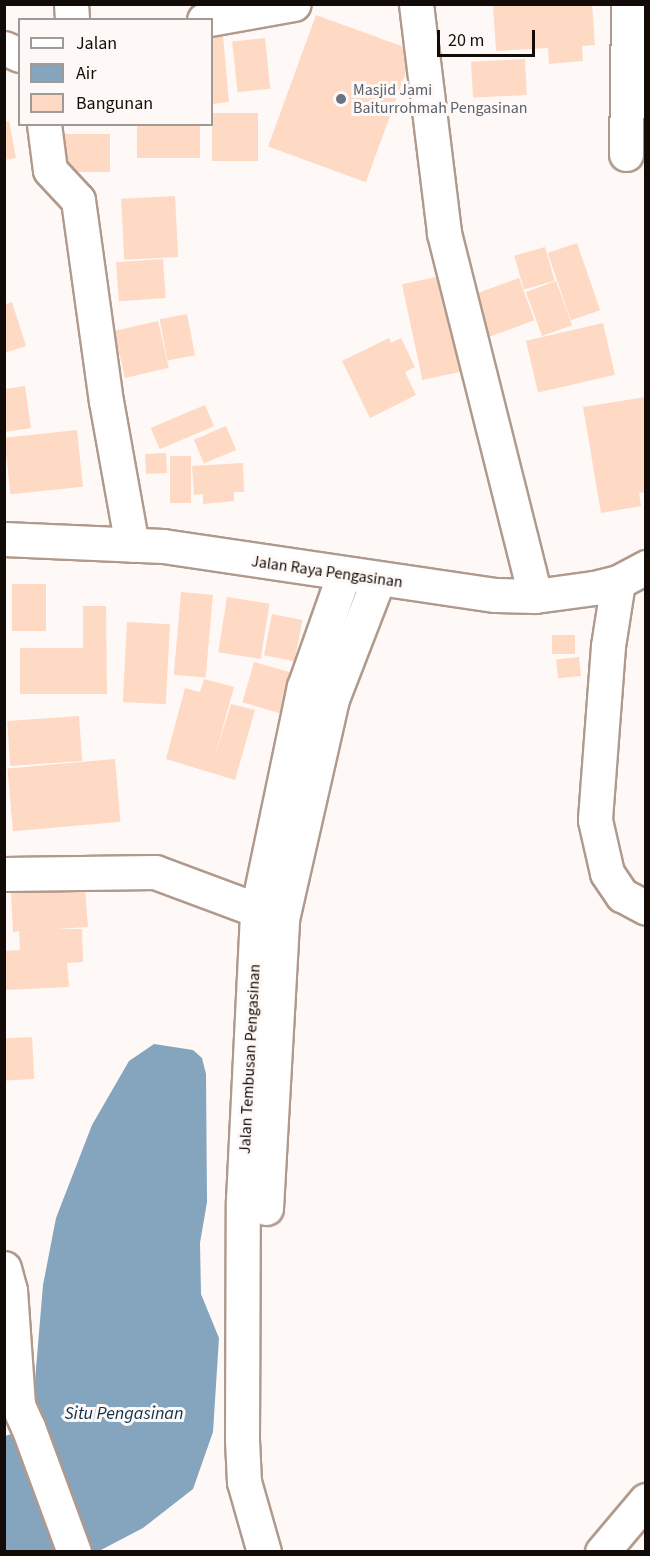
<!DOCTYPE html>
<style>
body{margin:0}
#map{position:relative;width:650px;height:1556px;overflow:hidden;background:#fef9f6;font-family:"Source Sans 3",sans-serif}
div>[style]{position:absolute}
.water>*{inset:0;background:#85a4be}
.building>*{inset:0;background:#fed9c4;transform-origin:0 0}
.roads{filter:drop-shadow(2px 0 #b09a8d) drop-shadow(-2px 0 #b09a8d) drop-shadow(0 2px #b09a8d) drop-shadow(0 -2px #b09a8d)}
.minor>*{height:33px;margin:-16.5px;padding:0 16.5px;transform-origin:16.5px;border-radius:16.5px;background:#fff}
.major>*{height:33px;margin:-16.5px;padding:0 16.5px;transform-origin:16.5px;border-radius:16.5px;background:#fff}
.dots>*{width:16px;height:16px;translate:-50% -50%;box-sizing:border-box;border:3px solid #fef9f6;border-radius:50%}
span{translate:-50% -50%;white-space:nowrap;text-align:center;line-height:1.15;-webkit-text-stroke:6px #fef9f6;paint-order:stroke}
.worship-label{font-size:16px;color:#5b616d}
.left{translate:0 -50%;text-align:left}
.street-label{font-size:16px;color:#130b07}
.water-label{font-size:18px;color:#0b314d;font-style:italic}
.frame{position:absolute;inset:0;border:6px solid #130b07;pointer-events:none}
.legend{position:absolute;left:18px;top:18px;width:195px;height:108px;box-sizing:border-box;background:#fef9f6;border:2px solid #a09a96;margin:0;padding:8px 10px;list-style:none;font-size:18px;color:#130b07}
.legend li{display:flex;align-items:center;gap:12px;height:30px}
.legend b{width:30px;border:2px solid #a09a96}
.scale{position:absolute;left:437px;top:30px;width:98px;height:27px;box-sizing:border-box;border:3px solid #130b07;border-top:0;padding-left:8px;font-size:18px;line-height:21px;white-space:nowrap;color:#130b07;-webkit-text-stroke:4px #fef9f6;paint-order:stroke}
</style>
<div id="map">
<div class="water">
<div style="clip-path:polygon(154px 1044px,193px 1050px,202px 1058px,206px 1074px,207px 1202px,200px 1243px,201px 1294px,219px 1338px,213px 1432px,193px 1489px,143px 1528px,99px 1551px,5px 1552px,5px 1436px,31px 1428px,43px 1285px,56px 1218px,92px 1125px,129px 1061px)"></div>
</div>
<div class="building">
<div style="clip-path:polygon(592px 4px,595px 45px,582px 46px,583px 61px,549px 64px,548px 48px,496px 51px,493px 5px)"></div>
<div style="left:316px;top:15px;width:104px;height:140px;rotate:20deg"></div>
<div style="clip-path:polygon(223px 36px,229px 102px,212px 104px,212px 37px)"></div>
<div style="left:265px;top:38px;width:51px;height:33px;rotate:84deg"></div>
<div style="left:525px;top:59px;width:36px;height:54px;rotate:87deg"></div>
<div style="left:212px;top:113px;width:46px;height:48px"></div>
<div style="clip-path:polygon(9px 121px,16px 158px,4px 160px,4px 122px)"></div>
<div style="left:137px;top:124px;width:63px;height:34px"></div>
<div style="left:53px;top:134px;width:57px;height:38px"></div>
<div style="left:175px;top:196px;width:61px;height:54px;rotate:87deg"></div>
<div style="left:577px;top:243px;width:71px;height:31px;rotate:71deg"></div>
<div style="left:545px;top:247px;width:35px;height:32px;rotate:74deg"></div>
<div style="left:163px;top:259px;width:39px;height:47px;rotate:86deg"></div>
<div style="left:445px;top:275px;width:98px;height:44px;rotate:78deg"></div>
<div style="left:519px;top:278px;width:45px;height:53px;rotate:70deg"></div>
<div style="left:556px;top:281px;width:47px;height:32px;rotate:70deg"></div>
<div style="clip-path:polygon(12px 302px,26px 346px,4px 353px,4px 305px)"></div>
<div style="left:187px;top:314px;width:42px;height:28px;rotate:79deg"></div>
<div style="left:158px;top:321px;width:48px;height:45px;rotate:77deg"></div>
<div style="left:603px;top:323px;width:53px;height:79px;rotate:77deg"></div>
<div style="clip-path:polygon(389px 338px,391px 343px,401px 338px,415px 367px,405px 372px,416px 395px,370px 418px,342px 361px)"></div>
<div style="clip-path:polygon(25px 386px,31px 428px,4px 432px,4px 389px)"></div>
<div style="clip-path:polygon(646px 397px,646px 492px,639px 493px,641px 506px,601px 513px,583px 407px)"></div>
<div style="left:205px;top:405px;width:23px;height:59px;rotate:67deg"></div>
<div style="left:226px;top:426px;width:26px;height:35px;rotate:67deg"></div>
<div style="left:77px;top:430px;width:57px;height:73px;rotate:84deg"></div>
<div style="left:166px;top:453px;width:20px;height:21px;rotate:87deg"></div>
<div style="left:170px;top:456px;width:21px;height:47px"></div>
<div style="clip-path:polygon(243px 463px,244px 492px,234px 492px,234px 501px,203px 504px,203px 494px,194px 495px,192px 466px)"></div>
<div style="left:12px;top:584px;width:34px;height:47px"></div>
<div style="left:181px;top:592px;width:32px;height:83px;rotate:5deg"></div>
<div style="left:227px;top:597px;width:43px;height:56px;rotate:9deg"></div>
<div style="clip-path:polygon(83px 606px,106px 606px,107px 694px,20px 694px,20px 648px,83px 648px)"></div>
<div style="left:272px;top:614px;width:31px;height:42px;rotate:11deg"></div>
<div style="left:127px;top:622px;width:43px;height:80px;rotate:3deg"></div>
<div style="left:552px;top:635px;width:23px;height:19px"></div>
<div style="left:579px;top:657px;width:19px;height:23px;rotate:84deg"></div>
<div style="left:254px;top:662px;width:43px;height:42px;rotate:16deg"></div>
<div style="clip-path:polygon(204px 679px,234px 687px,214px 759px,231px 704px,255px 710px,235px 780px,166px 759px,185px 688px,200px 692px)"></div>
<div style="left:79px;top:716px;width:45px;height:72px;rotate:86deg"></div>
<div style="left:115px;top:759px;width:63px;height:108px;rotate:85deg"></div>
<div style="clip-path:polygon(85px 889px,88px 927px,56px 929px,82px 929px,83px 962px,67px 963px,69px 987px,4px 990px,4px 951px,20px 950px,19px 931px,13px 932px,11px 893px)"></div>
<div style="left:32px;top:1037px;width:42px;height:28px;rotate:87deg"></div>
</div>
<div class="roads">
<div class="minor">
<div style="left:71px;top:4px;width:16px;rotate:86deg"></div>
<div style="left:416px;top:4px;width:231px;rotate:83deg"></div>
<div style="left:444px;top:233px;width:374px;rotate:75.9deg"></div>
<div style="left:204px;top:20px;width:91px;rotate:-10.1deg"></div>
<div style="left:4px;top:48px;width:17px;rotate:24deg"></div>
<div style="left:44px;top:124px;width:46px;rotate:82.6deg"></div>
<div style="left:50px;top:170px;width:41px;rotate:47deg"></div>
<div style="left:78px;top:200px;width:203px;rotate:82.1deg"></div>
<div style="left:106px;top:401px;width:146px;rotate:79.8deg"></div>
<div style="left:626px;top:154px;width:150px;rotate:-89.2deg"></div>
<div style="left:618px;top:582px;width:65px;rotate:98.9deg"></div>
<div style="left:608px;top:646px;width:174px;rotate:94.3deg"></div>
<div style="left:595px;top:820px;width:54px;rotate:77.2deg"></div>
<div style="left:607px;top:873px;width:27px;rotate:56deg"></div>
<div style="left:622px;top:895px;width:27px;rotate:28deg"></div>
<div style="left:4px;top:874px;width:151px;rotate:-0.8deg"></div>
<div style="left:155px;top:872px;width:129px;rotate:20.4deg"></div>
<div style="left:266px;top:1208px;width:289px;rotate:-86.8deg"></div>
<div style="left:282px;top:919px;width:226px;rotate:-77.2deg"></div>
<div style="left:332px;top:699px;width:128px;rotate:-68.9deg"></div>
<div style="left:4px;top:1268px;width:23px;rotate:75deg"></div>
<div style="left:10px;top:1290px;width:115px;rotate:86deg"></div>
<div style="left:4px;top:1391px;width:20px;rotate:45deg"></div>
<div style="left:18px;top:1405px;width:24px;rotate:66deg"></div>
<div style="left:28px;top:1427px;width:133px;rotate:69.8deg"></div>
<div style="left:264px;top:1552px;width:73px;rotate:-105.9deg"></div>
<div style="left:244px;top:1482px;width:43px;rotate:-92.7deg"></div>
<div style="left:242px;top:1439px;width:239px;rotate:-89.8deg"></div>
<div style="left:243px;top:1200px;width:289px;rotate:-87.2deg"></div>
<div style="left:257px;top:911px;width:229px;rotate:-78.2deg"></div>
<div style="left:304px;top:687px;width:118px;rotate:-70.6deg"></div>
<div style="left:602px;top:1552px;width:68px;rotate:-49.8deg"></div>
</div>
<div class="major">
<div style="left:4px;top:539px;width:159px;rotate:2.5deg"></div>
<div style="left:163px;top:546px;width:336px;rotate:8.4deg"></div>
<div style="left:495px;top:595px;width:40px;rotate:1.4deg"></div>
<div style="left:535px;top:596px;width:60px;rotate:-7.7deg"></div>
<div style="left:594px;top:588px;width:25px;rotate:-14deg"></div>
<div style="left:618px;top:582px;width:32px;rotate:-28deg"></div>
</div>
</div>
<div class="dots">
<div style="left:341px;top:99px;background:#6b7280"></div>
</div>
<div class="worship-label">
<span class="left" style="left:353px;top:99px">Masjid Jami<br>Baiturrohmah Pengasinan</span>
</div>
<div class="street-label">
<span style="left:327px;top:572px;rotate:8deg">Jalan Raya Pengasinan</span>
<span style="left:250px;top:1059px;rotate:-87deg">Jalan Tembusan Pengasinan</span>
</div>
<div class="water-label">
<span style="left:124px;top:1414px">Situ Pengasinan</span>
</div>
<div class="frame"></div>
<ul class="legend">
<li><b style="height:8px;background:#fff"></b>Jalan</li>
<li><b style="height:16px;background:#85a4be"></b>Air</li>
<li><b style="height:16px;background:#fed9c4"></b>Bangunan</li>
</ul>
<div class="scale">20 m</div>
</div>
